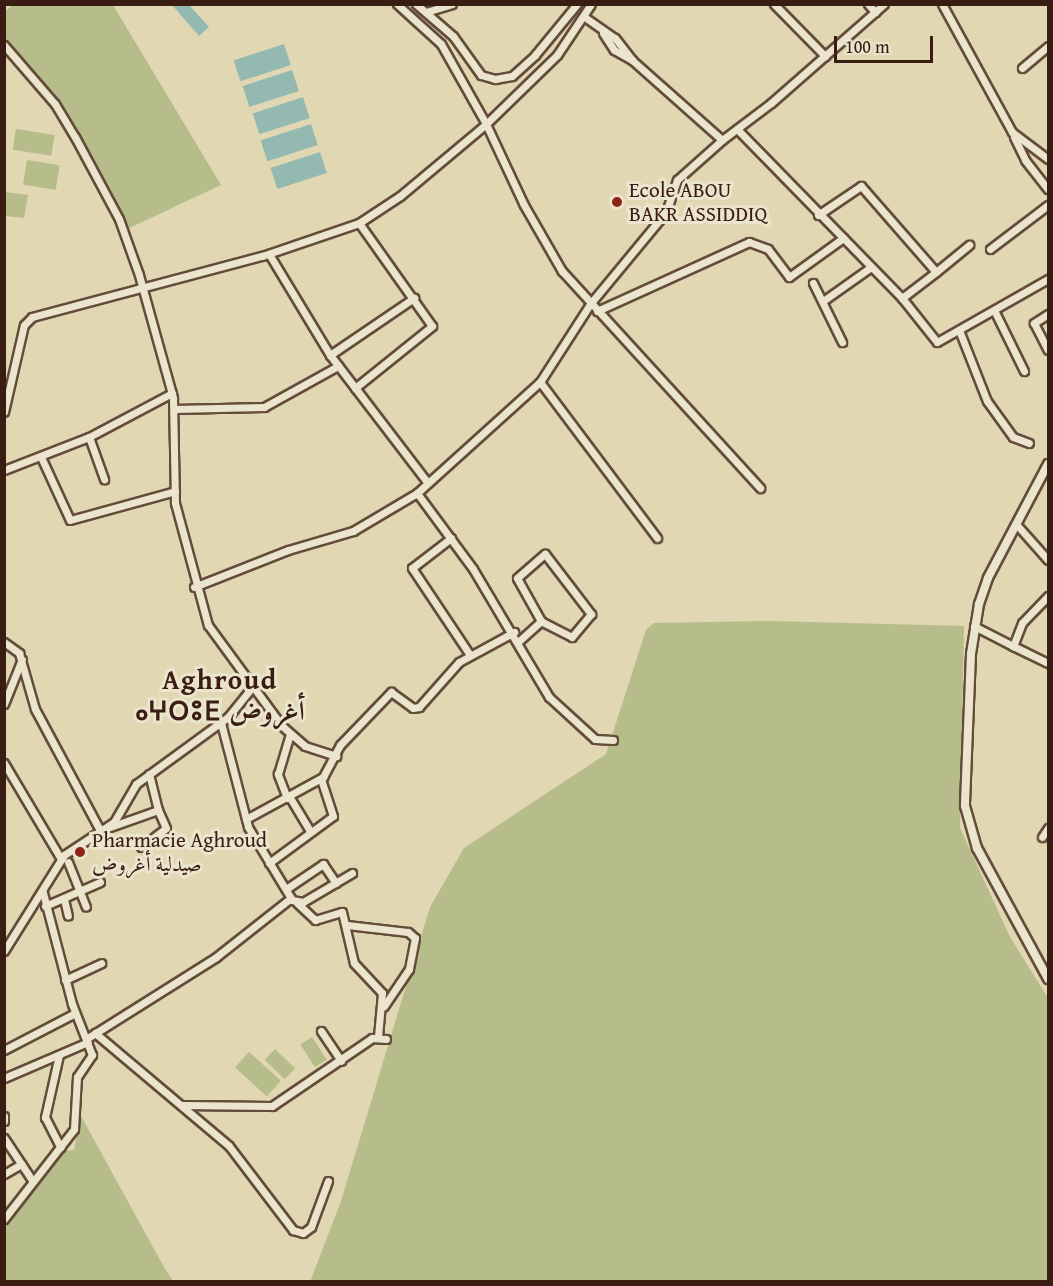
<!DOCTYPE html>
<meta charset="utf-8">
<style>
body{margin:0}
#map{position:relative;width:1053px;height:1286px;overflow:hidden;background:#e1d7b3;font-family:"Gentium Book Plus",Amiri,"Noto Sans Tifinagh",serif}
div>[style]{position:absolute}
.green>*{inset:0;background:#b6bd8a;transform-origin:0 0}
.water>*{inset:0;background:#94b9b1;transform-origin:0 0}
.roads{filter:drop-shadow(2px 0 #644c3a) drop-shadow(-2px 0 #644c3a) drop-shadow(0 2px #644c3a) drop-shadow(0 -2px #644c3a)}
.minor>*{height:7px;margin:-3.5px;padding:0 3.5px;transform-origin:3.5px;border-radius:3.5px;background:#ece5ce}
.tertiary>*{height:8px;margin:-4px;padding:0 4px;transform-origin:4px;border-radius:4px;background:#ece5ce}
.dots>*{width:16px;height:16px;translate:-50% -50%;box-sizing:border-box;border:3px solid #ece5ce;border-radius:50%}
span{translate:-50% -50%;white-space:nowrap;text-align:center;line-height:1.15;-webkit-text-stroke:6px #ece5ce;paint-order:stroke}
.poi-label{font-size:21px;color:#3a1d12}
.left{translate:0 -50%;text-align:left}
.district-label{font-size:27px;color:#3a1d12;font-weight:700;letter-spacing:1.5px}
.frame{position:absolute;inset:0;border:6px solid #3a1d12;pointer-events:none}
.scale{position:absolute;left:834px;top:36px;width:99px;height:27px;box-sizing:border-box;border:3px solid #3a1d12;border-top:0;padding-left:8px;font-size:18px;line-height:21px;white-space:nowrap;color:#3a1d12;-webkit-text-stroke:4px #ece5ce;paint-order:stroke}
</style>
<div id="map">
<div class="green">
<div style="clip-path:polygon(13px 5px,113px 5px,221px 185px,123px 231px,55px 101px,5px 38px,4px 12px)"></div>
<div style="left:16px;top:129px;width:39px;height:21px;rotate:9deg"></div>
<div style="left:27px;top:160px;width:33px;height:25px;rotate:9deg"></div>
<div style="clip-path:polygon(5px 192px,28px 195px,24px 218px,5px 216px)"></div>
<div style="clip-path:polygon(770px 621px,964px 626px,960px 828px,1010px 937px,1048px 998px,1048px 1281px,310px 1282px,341px 1201px,430px 907px,464px 848px,606px 754px,646px 630px,654px 623px)"></div>
<div style="left:312px;top:1037px;width:27px;height:14px;rotate:57deg"></div>
<div style="left:275px;top:1049px;width:28px;height:15px;rotate:44deg"></div>
<div style="left:249px;top:1052px;width:43px;height:21px;rotate:42deg"></div>
<div style="clip-path:polygon(81px 1116px,165px 1269px,173px 1281px,5px 1282px,5px 1224px,49px 1163px,65px 1151px,74px 1150px)"></div>
</div>
<div class="water">
<div style="clip-path:polygon(172px 5px,189px 5px,209px 27px,199px 36px)"></div>
<div style="left:284px;top:44px;width:22px;height:53px;rotate:72deg"></div>
<div style="left:292px;top:70px;width:22px;height:52px;rotate:72deg"></div>
<div style="left:303px;top:97px;width:22px;height:53px;rotate:72deg"></div>
<div style="left:311px;top:124px;width:22px;height:53px;rotate:72deg"></div>
<div style="left:320px;top:152px;width:22px;height:52px;rotate:72deg"></div>
</div>
<div class="roads">
<div class="minor">
<div style="left:397px;top:4px;width:59px;rotate:42.3deg"></div>
<div style="left:441px;top:44px;width:92px;rotate:60.6deg"></div>
<div style="left:486px;top:124px;width:99px;rotate:-44.2deg"></div>
<div style="left:557px;top:55px;width:61px;rotate:-56.3deg"></div>
<div style="left:416px;top:4px;width:49px;rotate:40.9deg"></div>
<div style="left:453px;top:36px;width:48px;rotate:54.3deg"></div>
<div style="left:481px;top:75px;width:15px;rotate:16deg"></div>
<div style="left:495px;top:79px;width:17px;rotate:-10deg"></div>
<div style="left:512px;top:76px;width:31px;rotate:-42deg"></div>
<div style="left:535px;top:55px;width:66px;rotate:-50.5deg"></div>
<div style="left:774px;top:4px;width:73px;rotate:45.6deg"></div>
<div style="left:868px;top:4px;width:11px;rotate:49deg"></div>
<div style="left:942px;top:4px;width:146px;rotate:61.3deg"></div>
<div style="left:1012px;top:132px;width:45px;rotate:36.9deg"></div>
<div style="left:426px;top:12px;width:27px;rotate:-17deg"></div>
<div style="left:586px;top:18px;width:35px;rotate:35deg"></div>
<div style="left:615px;top:38px;width:28px;rotate:52deg"></div>
<div style="left:603px;top:33px;width:20px;rotate:57deg"></div>
<div style="left:614px;top:50px;width:21px;rotate:29deg"></div>
<div style="left:632px;top:60px;width:120px;rotate:41.6deg"></div>
<div style="left:722px;top:140px;width:61px;rotate:-37.1deg"></div>
<div style="left:771px;top:103px;width:150px;rotate:-41.2deg"></div>
<div style="left:4px;top:45px;width:78px;rotate:49.2deg"></div>
<div style="left:55px;top:104px;width:39px;rotate:59deg"></div>
<div style="left:75px;top:137px;width:93px;rotate:61.8deg"></div>
<div style="left:119px;top:219px;width:59px;rotate:70.3deg"></div>
<div style="left:139px;top:275px;width:128px;rotate:74.5deg"></div>
<div style="left:173px;top:398px;width:105px;rotate:88.9deg"></div>
<div style="left:175px;top:503px;width:126px;rotate:74.9deg"></div>
<div style="left:208px;top:625px;width:125px;rotate:53.8deg"></div>
<div style="left:282px;top:726px;width:30px;rotate:41deg"></div>
<div style="left:305px;top:746px;width:33px;rotate:18deg"></div>
<div style="left:1022px;top:68px;width:34px;rotate:-40deg"></div>
<div style="left:737px;top:129px;width:236px;rotate:45.7deg"></div>
<div style="left:902px;top:298px;width:56px;rotate:51.5deg"></div>
<div style="left:937px;top:342px;width:128px;rotate:-29.6deg"></div>
<div style="left:1014px;top:137px;width:25px;rotate:64deg"></div>
<div style="left:1025px;top:160px;width:37px;rotate:52deg"></div>
<div style="left:818px;top:215px;width:52px;rotate:-34deg"></div>
<div style="left:861px;top:186px;width:114px;rotate:48.9deg"></div>
<div style="left:936px;top:272px;width:43px;rotate:142.6deg"></div>
<div style="left:990px;top:249px;width:73px;rotate:-37.2deg"></div>
<div style="left:269px;top:254px;width:118px;rotate:58.9deg"></div>
<div style="left:330px;top:355px;width:161px;rotate:52.6deg"></div>
<div style="left:936px;top:272px;width:43px;rotate:-39.3deg"></div>
<div style="left:813px;top:283px;width:66px;rotate:63.8deg"></div>
<div style="left:823px;top:301px;width:59px;rotate:-35.3deg"></div>
<div style="left:994px;top:310px;width:68px;rotate:63.8deg"></div>
<div style="left:597px;top:311px;width:167px;rotate:-24.4deg"></div>
<div style="left:749px;top:242px;width:20px;rotate:20deg"></div>
<div style="left:768px;top:249px;width:35px;rotate:53deg"></div>
<div style="left:789px;top:277px;width:67px;rotate:-35.8deg"></div>
<div style="left:1048px;top:314px;width:17px;rotate:147deg"></div>
<div style="left:1034px;top:323px;width:30px;rotate:63deg"></div>
<div style="left:959px;top:330px;width:76px;rotate:68.5deg"></div>
<div style="left:987px;top:401px;width:44px;rotate:54.2deg"></div>
<div style="left:1013px;top:437px;width:17px;rotate:21deg"></div>
<div style="left:330px;top:355px;width:102px;rotate:-34.2deg"></div>
<div style="left:540px;top:382px;width:195px;rotate:53.1deg"></div>
<div style="left:355px;top:388px;width:99px;rotate:-38.8deg"></div>
<div style="left:432px;top:326px;width:126px;rotate:-125.3deg"></div>
<div style="left:174px;top:409px;width:90px;rotate:-1.3deg"></div>
<div style="left:264px;top:407px;width:85px;rotate:-29deg"></div>
<div style="left:4px;top:412px;width:89px;rotate:-77.1deg"></div>
<div style="left:24px;top:325px;width:11px;rotate:-45deg"></div>
<div style="left:32px;top:317px;width:238px;rotate:-14.9deg"></div>
<div style="left:262px;top:256px;width:102px;rotate:-18.8deg"></div>
<div style="left:359px;top:223px;width:49px;rotate:-33.4deg"></div>
<div style="left:400px;top:196px;width:112px;rotate:-39.9deg"></div>
<div style="left:486px;top:124px;width:89px;rotate:64.9deg"></div>
<div style="left:524px;top:205px;width:76px;rotate:60.1deg"></div>
<div style="left:562px;top:271px;width:294px;rotate:47.6deg"></div>
<div style="left:89px;top:437px;width:45px;rotate:70.3deg"></div>
<div style="left:41px;top:457px;width:69px;rotate:65.3deg"></div>
<div style="left:70px;top:520px;width:109px;rotate:-15.4deg"></div>
<div style="left:4px;top:470px;width:91px;rotate:-21.2deg"></div>
<div style="left:89px;top:437px;width:94px;rotate:-27.9deg"></div>
<div style="left:417px;top:493px;width:94px;rotate:53.6deg"></div>
<div style="left:473px;top:569px;width:149px;rotate:59.3deg"></div>
<div style="left:549px;top:697px;width:62px;rotate:42.4deg"></div>
<div style="left:595px;top:739px;width:18px;rotate:3deg"></div>
<div style="left:1016px;top:524px;width:48px;rotate:48.4deg"></div>
<div style="left:451px;top:538px;width:49px;rotate:142.4deg"></div>
<div style="left:412px;top:568px;width:105px;rotate:56.3deg"></div>
<div style="left:545px;top:554px;width:76px;rotate:52.5deg"></div>
<div style="left:591px;top:614px;width:30px;rotate:130deg"></div>
<div style="left:572px;top:637px;width:35px;rotate:-153deg"></div>
<div style="left:541px;top:621px;width:49px;rotate:-119.2deg"></div>
<div style="left:517px;top:578px;width:37px;rotate:-41deg"></div>
<div style="left:194px;top:587px;width:101px;rotate:-21.5deg"></div>
<div style="left:288px;top:550px;width:68px;rotate:-16.3deg"></div>
<div style="left:353px;top:531px;width:74px;rotate:-30.7deg"></div>
<div style="left:417px;top:493px;width:166px;rotate:-42.1deg"></div>
<div style="left:540px;top:382px;width:93px;rotate:-57.3deg"></div>
<div style="left:590px;top:304px;width:119px;rotate:-50.4deg"></div>
<div style="left:666px;top:212px;width:34px;rotate:-71deg"></div>
<div style="left:677px;top:180px;width:60px;rotate:-41.6deg"></div>
<div style="left:1048px;top:596px;width:37px;rotate:134deg"></div>
<div style="left:1022px;top:623px;width:25px;rotate:111deg"></div>
<div style="left:1013px;top:646px;width:39px;rotate:26deg"></div>
<div style="left:974px;top:626px;width:44px;rotate:27.1deg"></div>
<div style="left:519px;top:641px;width:30px;rotate:-42deg"></div>
<div style="left:4px;top:642px;width:19px;rotate:36deg"></div>
<div style="left:19px;top:653px;width:58px;rotate:74.1deg"></div>
<div style="left:35px;top:709px;width:137px;rotate:61.8deg"></div>
<div style="left:4px;top:704px;width:48px;rotate:-68.2deg"></div>
<div style="left:221px;top:723px;width:107px;rotate:75.4deg"></div>
<div style="left:248px;top:827px;width:85px;rotate:58.9deg"></div>
<div style="left:292px;top:900px;width:11px;rotate:10deg"></div>
<div style="left:303px;top:902px;width:57px;rotate:-30.6deg"></div>
<div style="left:4px;top:763px;width:112px;rotate:59.3deg"></div>
<div style="left:289px;top:796px;width:41px;rotate:59deg"></div>
<div style="left:287px;top:798px;width:26px;rotate:-111deg"></div>
<div style="left:278px;top:774px;width:42px;rotate:-73.3deg"></div>
<div style="left:246px;top:819px;width:88px;rotate:-28.6deg"></div>
<div style="left:323px;top:777px;width:36px;rotate:-62deg"></div>
<div style="left:340px;top:745px;width:74px;rotate:-46.1deg"></div>
<div style="left:391px;top:692px;width:27px;rotate:36deg"></div>
<div style="left:413px;top:708px;width:6px;rotate:-9deg"></div>
<div style="left:419px;top:707px;width:60px;rotate:-48.4deg"></div>
<div style="left:459px;top:662px;width:63px;rotate:-28.6deg"></div>
<div style="left:110px;top:827px;width:51px;rotate:-19.5deg"></div>
<div style="left:158px;top:810px;width:37px;rotate:-104deg"></div>
<div style="left:1042px;top:837px;width:11px;rotate:-56deg"></div>
<div style="left:141px;top:847px;width:31px;rotate:-37deg"></div>
<div style="left:166px;top:828px;width:20px;rotate:-114deg"></div>
<div style="left:68px;top:862px;width:48px;rotate:68.2deg"></div>
<div style="left:269px;top:863px;width:79px;rotate:-36.3deg"></div>
<div style="left:333px;top:816px;width:39px;rotate:-108deg"></div>
<div style="left:286px;top:889px;width:45px;rotate:-34deg"></div>
<div style="left:323px;top:864px;width:23px;rotate:56deg"></div>
<div style="left:64px;top:899px;width:17px;rotate:77deg"></div>
<div style="left:297px;top:903px;width:25px;rotate:43deg"></div>
<div style="left:315px;top:920px;width:28px;rotate:-17deg"></div>
<div style="left:342px;top:912px;width:52px;rotate:76.8deg"></div>
<div style="left:354px;top:963px;width:41px;rotate:47deg"></div>
<div style="left:382px;top:993px;width:43px;rotate:95.3deg"></div>
<div style="left:45px;top:906px;width:60px;rotate:-23.6deg"></div>
<div style="left:347px;top:925px;width:61px;rotate:6.5deg"></div>
<div style="left:408px;top:932px;width:9px;rotate:41deg"></div>
<div style="left:415px;top:938px;width:32px;rotate:101deg"></div>
<div style="left:409px;top:969px;width:45px;rotate:124deg"></div>
<div style="left:4px;top:951px;width:113px;rotate:-58deg"></div>
<div style="left:64px;top:855px;width:60px;rotate:-33.4deg"></div>
<div style="left:114px;top:822px;width:44px;rotate:-59.9deg"></div>
<div style="left:136px;top:784px;width:114px;rotate:-36.1deg"></div>
<div style="left:228px;top:717px;width:40px;rotate:-51deg"></div>
<div style="left:65px;top:980px;width:40px;rotate:-25deg"></div>
<div style="left:321px;top:1031px;width:36px;rotate:56deg"></div>
<div style="left:95px;top:1033px;width:175px;rotate:40.1deg"></div>
<div style="left:229px;top:1146px;width:106px;rotate:52.7deg"></div>
<div style="left:293px;top:1230px;width:10px;rotate:17deg"></div>
<div style="left:303px;top:1233px;width:10px;rotate:-37deg"></div>
<div style="left:311px;top:1227px;width:49px;rotate:-69.7deg"></div>
<div style="left:86px;top:1039px;width:154px;rotate:-32.2deg"></div>
<div style="left:216px;top:957px;width:95px;rotate:-38.2deg"></div>
<div style="left:4px;top:1050px;width:80px;rotate:-27.5deg"></div>
<div style="left:59px;top:1055px;width:64px;rotate:102.7deg"></div>
<div style="left:45px;top:1117px;width:34px;rotate:63deg"></div>
<div style="left:4px;top:1078px;width:91px;rotate:-23.2deg"></div>
<div style="left:182px;top:1105px;width:90px;rotate:0.6deg"></div>
<div style="left:272px;top:1106px;width:121px;rotate:-34.2deg"></div>
<div style="left:372px;top:1038px;width:14px;rotate:4deg"></div>
<div style="left:4px;top:1116px;width:5px;rotate:90deg"></div>
<div style="left:4px;top:1138px;width:50px;rotate:56.3deg"></div>
<div style="left:4px;top:1174px;width:20px;rotate:-30deg"></div>
<div style="left:4px;top:1219px;width:114px;rotate:-52.1deg"></div>
<div style="left:74px;top:1129px;width:52px;rotate:-86.7deg"></div>
<div style="left:77px;top:1077px;width:27px;rotate:-56deg"></div>
<div style="left:92px;top:1055px;width:55px;rotate:-111.4deg"></div>
<div style="left:72px;top:1004px;width:115px;rotate:-104.6deg"></div>
</div>
<div class="tertiary">
<div style="left:1048px;top:464px;width:129px;rotate:117.8deg"></div>
<div style="left:988px;top:578px;width:28px;rotate:109deg"></div>
<div style="left:979px;top:604px;width:51px;rotate:99.1deg"></div>
<div style="left:971px;top:654px;width:152px;rotate:92.3deg"></div>
<div style="left:965px;top:806px;width:44px;rotate:74.1deg"></div>
<div style="left:977px;top:848px;width:149px;rotate:61.5deg"></div>
</div>
</div>
<div class="dots">
<div style="left:617px;top:202px;background:#8f2418"></div>
<div style="left:80px;top:852px;background:#8f2418"></div>
</div>
<div class="poi-label">
<span class="left" style="left:629px;top:202px">Ecole ABOU<br>BAKR ASSIDDIQ</span>
<span class="left" style="left:92px;top:852px">Pharmacie Aghroud<br>صيدلية أغروض</span>
</div>
<div class="district-label">
<span style="left:220px;top:695px">Aghroud<br>ⴰⵖⵔⵓⴹ أغروض</span>
</div>
<div class="frame"></div>
<div class="scale">100 m</div>
</div>
